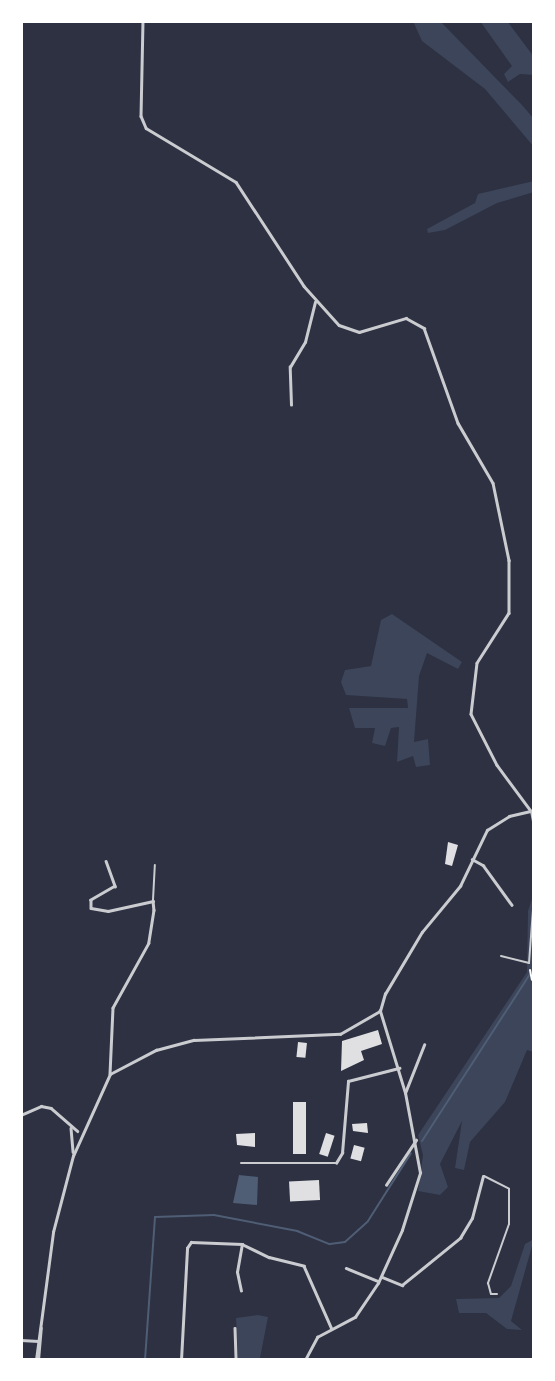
<!DOCTYPE html>
<style>
body{margin:0}
#map{position:relative;width:555px;height:1381px;overflow:hidden;background:#2d3142;font-family:Raleway,sans-serif}
div>[style]{position:absolute}
.green>*{inset:0;background:#3c4559}
.water>*{inset:0;background:#4f5d75}
.stream>*{height:2px;margin:-1px;padding:0 1px;transform-origin:1px;border-radius:1px;background:#4f5d75}
.building>*{inset:0;background:#e0e0e3;transform-origin:0 0}
.path>*{height:2px;margin:-1px;padding:0 1px;transform-origin:1px;border-radius:1px;background:#fff}
.service>*{height:2px;margin:-1px;padding:0 1px;transform-origin:1px;border-radius:1px;background:#caccd0}
.minor>*{height:2.5px;margin:-1.25px;padding:0 1.25px;transform-origin:1.25px;border-radius:1.25px;background:#caccd0}
span{translate:-50% -50%;white-space:nowrap;text-align:center;line-height:1.15;-webkit-text-stroke:7px #fff;paint-order:stroke}
.frame{position:absolute;inset:0;border:23px solid #fff;pointer-events:none}
</style>
<div id="map">
<div class="green">
<div style="clip-path:polygon(413px 21px,440px 21px,522px 105px,534px 119px,534px 147px,485px 89px,422px 41px)"></div>
<div style="clip-path:polygon(480px 21px,507px 21px,534px 57px,534px 75px,520px 74px,508px 82px,504px 74px,512px 66px)"></div>
<div style="clip-path:polygon(534px 181px,534px 192px,497px 203px,445px 230px,428px 233px,427px 229px,475px 203px,478px 194px)"></div>
<div style="clip-path:polygon(392px 614px,462px 662px,458px 669px,427px 653px,419px 676px,414px 742px,428px 739px,430px 765px,416px 767px,413px 756px,397px 762px,399px 727px,391px 728px,385px 746px,372px 743px,375px 728px,355px 728px,349px 708px,408px 708px,407px 699px,346px 695px,341px 682px,345px 670px,371px 666px,381px 620px)"></div>
<div style="clip-path:polygon(534px 893px,534px 1052px,527px 1050px,505px 1102px,470px 1142px,464px 1170px,455px 1168px,462px 1121px,440px 1164px,448px 1187px,440px 1195px,418px 1191px,423px 1155px,418px 1135px,527px 972px,528px 911px)"></div>
<div style="clip-path:polygon(534px 1239px,511px 1321px,522px 1330px,507px 1329px,486px 1313px,459px 1313px,456px 1299px,499px 1298px,511px 1286px,525px 1244px)"></div>
<div style="clip-path:polygon(258px 1315px,268px 1317px,260px 1358px,238px 1358px,236px 1318px)"></div>
</div>
<div class="water">
<div style="clip-path:polygon(239px 1175px,258px 1177px,257px 1205px,233px 1203px)"></div>
</div>
<div class="stream">
<div style="left:422px;top:1141px;width:206px;rotate:-57.1deg"></div>
<div style="left:145px;top:1360px;width:143px;rotate:-86deg"></div>
<div style="left:155px;top:1217px;width:59px;rotate:-1.9deg"></div>
<div style="left:214px;top:1215px;width:85px;rotate:10.9deg"></div>
<div style="left:297px;top:1231px;width:35px;rotate:22deg"></div>
<div style="left:330px;top:1244px;width:15px;rotate:-8deg"></div>
<div style="left:345px;top:1242px;width:31px;rotate:-42deg"></div>
<div style="left:368px;top:1221px;width:80px;rotate:-57.7deg"></div>
</div>
<div class="building">
<div style="clip-path:polygon(448px 842px,458px 845px,452px 866px,445px 864px)"></div>
<div style="clip-path:polygon(378px 1030px,382px 1044px,361px 1051px,364px 1060px,341px 1071px,342px 1041px)"></div>
<div style="left:298px;top:1042px;width:9px;height:15px;rotate:6deg"></div>
<div style="left:293px;top:1102px;width:13px;height:52px"></div>
<div style="clip-path:polygon(367px 1123px,368px 1133px,353px 1131px,352px 1124px)"></div>
<div style="clip-path:polygon(255px 1133px,255px 1147px,237px 1145px,236px 1134px)"></div>
<div style="left:326px;top:1133px;width:9px;height:22px;rotate:18deg"></div>
<div style="left:354px;top:1145px;width:11px;height:14px;rotate:15deg"></div>
<div style="left:319px;top:1180px;width:20px;height:30px;rotate:87deg"></div>
</div>
<div class="path">
<div style="left:530px;top:970px;width:10px;rotate:79deg"></div>
</div>
<div class="service">
<div style="left:531px;top:811px;width:16px;rotate:79deg"></div>
<div style="left:153px;top:900px;width:35px;rotate:-87deg"></div>
<div style="left:501px;top:956px;width:29px;rotate:14deg"></div>
<div style="left:529px;top:963px;width:66px;rotate:-85.7deg"></div>
<div style="left:484px;top:1176px;width:28px;rotate:27deg"></div>
<div style="left:509px;top:1189px;width:35px;rotate:90deg"></div>
<div style="left:509px;top:1224px;width:63px;rotate:109.6deg"></div>
<div style="left:488px;top:1283px;width:11px;rotate:75deg"></div>
<div style="left:491px;top:1294px;width:6px"></div>
</div>
<div class="minor">
<div style="left:143px;top:21px;width:95px;rotate:91.2deg"></div>
<div style="left:141px;top:116px;width:13px;rotate:67deg"></div>
<div style="left:146px;top:128px;width:105px;rotate:31deg"></div>
<div style="left:236px;top:182px;width:124px;rotate:56.8deg"></div>
<div style="left:304px;top:286px;width:52px;rotate:48.1deg"></div>
<div style="left:339px;top:325px;width:21px;rotate:19deg"></div>
<div style="left:359px;top:332px;width:49px;rotate:-16.6deg"></div>
<div style="left:406px;top:318px;width:21px;rotate:29deg"></div>
<div style="left:424px;top:328px;width:101px;rotate:70.3deg"></div>
<div style="left:458px;top:423px;width:69px;rotate:59.7deg"></div>
<div style="left:493px;top:483px;width:79px;rotate:78.3deg"></div>
<div style="left:509px;top:560px;width:53px;rotate:90deg"></div>
<div style="left:509px;top:613px;width:59px;rotate:122.6deg"></div>
<div style="left:477px;top:663px;width:51px;rotate:96.7deg"></div>
<div style="left:471px;top:714px;width:57px;rotate:63deg"></div>
<div style="left:497px;top:765px;width:57px;rotate:53.5deg"></div>
<div style="left:291px;top:405px;width:38px;rotate:-92deg"></div>
<div style="left:290px;top:367px;width:29px;rotate:-59deg"></div>
<div style="left:305px;top:342px;width:41px;rotate:-76deg"></div>
<div style="left:472px;top:859px;width:13px;rotate:29deg"></div>
<div style="left:483px;top:865px;width:49px;rotate:54.1deg"></div>
<div style="left:106px;top:861px;width:27px;rotate:70deg"></div>
<div style="left:115px;top:886px;width:28px;rotate:150deg"></div>
<div style="left:91px;top:900px;width:8px;rotate:90deg"></div>
<div style="left:91px;top:908px;width:17px;rotate:10deg"></div>
<div style="left:108px;top:911px;width:46px;rotate:-12.5deg"></div>
<div style="left:153px;top:901px;width:9px;rotate:84deg"></div>
<div style="left:154px;top:910px;width:33px;rotate:99deg"></div>
<div style="left:149px;top:943px;width:74px;rotate:119deg"></div>
<div style="left:113px;top:1008px;width:66px;rotate:92.6deg"></div>
<div style="left:405px;top:1093px;width:52px;rotate:-68.4deg"></div>
<div style="left:21px;top:1115px;width:22px;rotate:-24deg"></div>
<div style="left:41px;top:1106px;width:10px;rotate:11deg"></div>
<div style="left:51px;top:1108px;width:35px;rotate:41deg"></div>
<div style="left:71px;top:1128px;width:24px;rotate:85deg"></div>
<div style="left:241px;top:1163px;width:95px"></div>
<div style="left:336px;top:1163px;width:12px;rotate:-59deg"></div>
<div style="left:342px;top:1153px;width:72px;rotate:-85.2deg"></div>
<div style="left:348px;top:1081px;width:53px;rotate:-14.3deg"></div>
<div style="left:386px;top:1185px;width:54px;rotate:-56.3deg"></div>
<div style="left:346px;top:1268px;width:35px;rotate:22deg"></div>
<div style="left:382px;top:1277px;width:22px;rotate:22deg"></div>
<div style="left:402px;top:1285px;width:75px;rotate:-39deg"></div>
<div style="left:460px;top:1238px;width:23px;rotate:-59deg"></div>
<div style="left:472px;top:1218px;width:43px;rotate:-75.3deg"></div>
<div style="left:241px;top:1291px;width:19px;rotate:-102deg"></div>
<div style="left:237px;top:1272px;width:28px;rotate:-80deg"></div>
<div style="left:235px;top:1328px;width:32px;rotate:88deg"></div>
<div style="left:21px;top:1340px;width:17px;rotate:3deg"></div>
<div style="left:36px;top:1360px;width:129px;rotate:-82.4deg"></div>
<div style="left:53px;top:1232px;width:79px;rotate:-75.3deg"></div>
<div style="left:73px;top:1156px;width:90px;rotate:-65.7deg"></div>
<div style="left:110px;top:1074px;width:52px;rotate:-27.6deg"></div>
<div style="left:156px;top:1050px;width:39px;rotate:-15deg"></div>
<div style="left:194px;top:1040px;width:146px;rotate:-2.4deg"></div>
<div style="left:340px;top:1034px;width:46px;rotate:-29.9deg"></div>
<div style="left:38px;top:1360px;width:32px;rotate:-85deg"></div>
<div style="left:181px;top:1360px;width:112px;rotate:-86.9deg"></div>
<div style="left:187px;top:1248px;width:7px;rotate:-56deg"></div>
<div style="left:191px;top:1242px;width:51px;rotate:2.2deg"></div>
<div style="left:242px;top:1244px;width:30px;rotate:26deg"></div>
<div style="left:269px;top:1257px;width:36px;rotate:14deg"></div>
<div style="left:304px;top:1266px;width:67px;rotate:66.1deg"></div>
<div style="left:305px;top:1360px;width:26px;rotate:-62deg"></div>
<div style="left:317px;top:1337px;width:43px;rotate:-27.8deg"></div>
<div style="left:355px;top:1317px;width:41px;rotate:-55.9deg"></div>
<div style="left:378px;top:1283px;width:58px;rotate:-65.6deg"></div>
<div style="left:402px;top:1230px;width:60px;rotate:-72.5deg"></div>
<div style="left:420px;top:1173px;width:81px;rotate:-100.6deg"></div>
<div style="left:405px;top:1093px;width:86px;rotate:-107deg"></div>
<div style="left:380px;top:1011px;width:18px;rotate:-74deg"></div>
<div style="left:385px;top:994px;width:72px;rotate:-59.2deg"></div>
<div style="left:422px;top:932px;width:60px;rotate:-50.4deg"></div>
<div style="left:460px;top:886px;width:62px;rotate:-64.3deg"></div>
<div style="left:487px;top:830px;width:26px;rotate:-32deg"></div>
<div style="left:509px;top:816px;width:26px;rotate:-13deg"></div>
</div>
<div class="frame"></div>
</div>
